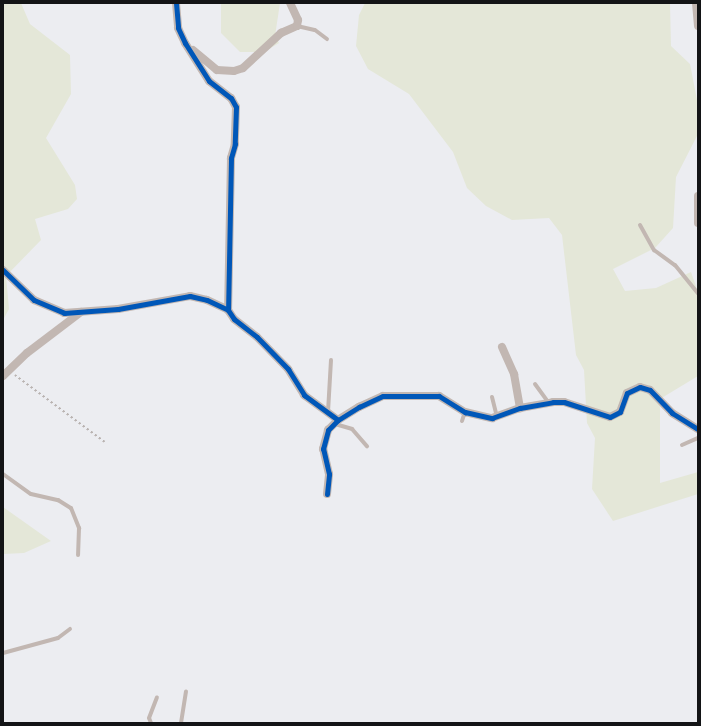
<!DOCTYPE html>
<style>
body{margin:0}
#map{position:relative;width:701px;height:726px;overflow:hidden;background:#ecedf1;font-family:"Work Sans",sans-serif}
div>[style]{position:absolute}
.green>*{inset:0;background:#e4e7d8}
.path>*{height:1.5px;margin-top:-0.75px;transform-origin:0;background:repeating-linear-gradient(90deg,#b9b3b1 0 2px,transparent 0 5px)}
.service>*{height:4px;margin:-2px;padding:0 2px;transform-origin:2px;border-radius:2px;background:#c2b7b2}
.minor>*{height:8px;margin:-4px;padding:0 4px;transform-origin:4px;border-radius:4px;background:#c2b7b2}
.cycleway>*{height:5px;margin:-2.5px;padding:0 2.5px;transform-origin:2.5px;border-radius:2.5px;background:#0057b8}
span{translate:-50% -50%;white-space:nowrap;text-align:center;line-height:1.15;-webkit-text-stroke:3px #f8fafe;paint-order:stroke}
.frame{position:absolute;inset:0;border:4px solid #131416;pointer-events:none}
</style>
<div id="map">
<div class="green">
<div style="clip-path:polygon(3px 3px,21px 3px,30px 24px,70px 55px,71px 94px,46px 138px,75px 185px,77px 199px,68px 209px,35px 219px,41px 240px,6px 276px,9px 309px,3px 320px)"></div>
<div style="clip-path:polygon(221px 3px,280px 3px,275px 36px,279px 43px,264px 52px,240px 52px,221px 33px)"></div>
<div style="clip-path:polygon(365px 3px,670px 3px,671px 46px,690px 64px,698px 105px,698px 134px,676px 177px,673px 228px,655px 248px,613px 269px,625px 291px,656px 288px,691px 272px,698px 292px,698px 376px,660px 399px,660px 483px,698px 472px,698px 494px,613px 521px,592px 489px,595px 438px,587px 423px,584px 370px,576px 355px,562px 235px,549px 218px,512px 220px,486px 206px,467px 188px,453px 152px,409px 94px,368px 69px,356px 46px,359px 15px)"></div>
<div style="clip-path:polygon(3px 507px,51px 541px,24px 553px,3px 554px)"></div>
</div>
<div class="path">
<div style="left:15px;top:375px;width:112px;rotate:36.7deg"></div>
</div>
<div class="service">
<div style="left:297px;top:26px;width:18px;rotate:13deg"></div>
<div style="left:315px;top:30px;width:15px;rotate:37deg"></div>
<div style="left:640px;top:225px;width:29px;rotate:61deg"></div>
<div style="left:654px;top:250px;width:26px;rotate:36deg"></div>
<div style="left:675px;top:265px;width:36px;rotate:51deg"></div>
<div style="left:535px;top:384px;width:24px;rotate:54deg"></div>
<div style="left:492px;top:397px;width:21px;rotate:76deg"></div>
<div style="left:328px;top:412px;width:52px;rotate:-86.7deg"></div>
<div style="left:462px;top:421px;width:9px;rotate:-72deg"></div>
<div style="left:335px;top:424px;width:18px;rotate:16deg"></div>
<div style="left:352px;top:429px;width:23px;rotate:49deg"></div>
<div style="left:682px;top:445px;width:17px;rotate:-24deg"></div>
<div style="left:3px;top:474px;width:34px;rotate:36deg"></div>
<div style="left:31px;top:494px;width:28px;rotate:13deg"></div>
<div style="left:58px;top:500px;width:15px;rotate:32deg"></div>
<div style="left:71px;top:508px;width:22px;rotate:68deg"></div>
<div style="left:79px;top:528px;width:27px;rotate:92deg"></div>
<div style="left:3px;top:653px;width:57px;rotate:-15.3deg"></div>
<div style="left:58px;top:638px;width:15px;rotate:-37deg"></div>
<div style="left:151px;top:723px;width:5px;rotate:-112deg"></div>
<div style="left:149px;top:718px;width:22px;rotate:-69deg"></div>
<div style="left:181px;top:723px;width:32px;rotate:-81deg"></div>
</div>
<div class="minor">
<div style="left:176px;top:3px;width:25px;rotate:85deg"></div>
<div style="left:178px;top:28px;width:17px;rotate:65deg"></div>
<div style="left:185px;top:43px;width:45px;rotate:57.7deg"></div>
<div style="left:209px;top:81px;width:28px;rotate:38deg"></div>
<div style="left:231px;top:98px;width:10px;rotate:61deg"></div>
<div style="left:236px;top:107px;width:37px;rotate:92deg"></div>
<div style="left:235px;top:144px;width:15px;rotate:106deg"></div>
<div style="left:231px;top:158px;width:152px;rotate:91.1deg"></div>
<div style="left:228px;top:310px;width:11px;rotate:56deg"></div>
<div style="left:234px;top:319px;width:29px;rotate:38deg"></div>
<div style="left:257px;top:337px;width:45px;rotate:45.9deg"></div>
<div style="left:288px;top:369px;width:31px;rotate:58deg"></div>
<div style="left:304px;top:395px;width:42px;rotate:36.3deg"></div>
<div style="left:696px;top:3px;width:23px;rotate:85deg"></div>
<div style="left:193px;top:50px;width:31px;rotate:40deg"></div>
<div style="left:217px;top:70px;width:17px;rotate:3deg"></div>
<div style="left:234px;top:71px;width:9px;rotate:-18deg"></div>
<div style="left:243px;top:68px;width:52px;rotate:-42.6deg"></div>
<div style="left:281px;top:33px;width:17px;rotate:-24deg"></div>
<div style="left:297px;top:26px;width:6px;rotate:-81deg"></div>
<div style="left:298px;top:20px;width:19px;rotate:-115deg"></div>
<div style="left:698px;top:196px;width:27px;rotate:90deg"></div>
<div style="left:3px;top:270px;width:43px;rotate:44.1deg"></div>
<div style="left:34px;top:300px;width:33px;rotate:23deg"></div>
<div style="left:64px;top:313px;width:54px;rotate:-4.2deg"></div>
<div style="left:118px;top:309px;width:73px;rotate:-10.2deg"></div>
<div style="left:190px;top:296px;width:17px;rotate:13deg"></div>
<div style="left:207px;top:300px;width:23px;rotate:25deg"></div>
<div style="left:502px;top:347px;width:30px;rotate:66deg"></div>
<div style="left:514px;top:374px;width:35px;rotate:80deg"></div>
<div style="left:3px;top:376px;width:33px;rotate:-44deg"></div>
<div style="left:27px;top:353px;width:68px;rotate:-37.2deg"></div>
<div style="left:327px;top:494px;width:20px;rotate:-84deg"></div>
<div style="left:329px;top:474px;width:26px;rotate:-103deg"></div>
<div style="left:323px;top:449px;width:20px;rotate:-75deg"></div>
<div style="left:328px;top:430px;width:14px;rotate:-45deg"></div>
<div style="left:338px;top:420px;width:25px;rotate:-32deg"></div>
<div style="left:359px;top:407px;width:26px;rotate:-25deg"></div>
<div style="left:383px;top:396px;width:56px"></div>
<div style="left:439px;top:396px;width:31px;rotate:32deg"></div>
<div style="left:465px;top:412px;width:28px;rotate:13deg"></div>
<div style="left:492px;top:418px;width:30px;rotate:-20deg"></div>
<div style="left:520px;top:408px;width:34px;rotate:-10deg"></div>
<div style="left:553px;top:402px;width:11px"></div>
<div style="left:564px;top:402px;width:48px;rotate:18.1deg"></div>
<div style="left:610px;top:417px;width:11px;rotate:-27deg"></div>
<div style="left:620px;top:412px;width:20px;rotate:-70deg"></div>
<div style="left:627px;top:393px;width:14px;rotate:-25deg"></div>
<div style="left:640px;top:387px;width:10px;rotate:17deg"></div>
<div style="left:650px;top:390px;width:32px;rotate:46deg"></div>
<div style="left:672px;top:413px;width:31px;rotate:32deg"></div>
</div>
<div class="cycleway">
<div style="left:176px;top:3px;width:25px;rotate:85deg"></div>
<div style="left:178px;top:28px;width:17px;rotate:65deg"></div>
<div style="left:185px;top:43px;width:45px;rotate:57.7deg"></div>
<div style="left:209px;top:81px;width:28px;rotate:38deg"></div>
<div style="left:231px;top:98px;width:10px;rotate:61deg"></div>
<div style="left:236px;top:107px;width:37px;rotate:92deg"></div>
<div style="left:235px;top:144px;width:15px;rotate:106deg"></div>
<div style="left:231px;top:158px;width:152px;rotate:91.1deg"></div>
<div style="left:228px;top:310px;width:11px;rotate:56deg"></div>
<div style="left:234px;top:319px;width:29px;rotate:38deg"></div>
<div style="left:257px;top:337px;width:45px;rotate:45.9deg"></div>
<div style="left:288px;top:369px;width:31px;rotate:58deg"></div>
<div style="left:304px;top:395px;width:42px;rotate:36.3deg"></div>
<div style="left:3px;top:270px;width:43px;rotate:44.1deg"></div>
<div style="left:34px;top:300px;width:33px;rotate:23deg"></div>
<div style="left:64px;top:313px;width:54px;rotate:-4.2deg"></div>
<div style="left:118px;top:309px;width:73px;rotate:-10.2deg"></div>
<div style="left:190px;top:296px;width:17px;rotate:13deg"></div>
<div style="left:207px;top:300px;width:23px;rotate:25deg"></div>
<div style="left:327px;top:494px;width:20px;rotate:-84deg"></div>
<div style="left:329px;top:474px;width:26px;rotate:-103deg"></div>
<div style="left:323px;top:449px;width:20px;rotate:-75deg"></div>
<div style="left:328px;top:430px;width:14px;rotate:-45deg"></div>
<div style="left:338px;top:420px;width:25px;rotate:-32deg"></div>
<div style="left:359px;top:407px;width:26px;rotate:-25deg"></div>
<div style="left:383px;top:396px;width:56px"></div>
<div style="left:439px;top:396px;width:31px;rotate:32deg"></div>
<div style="left:465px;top:412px;width:28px;rotate:13deg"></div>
<div style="left:492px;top:418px;width:30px;rotate:-20deg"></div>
<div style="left:520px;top:408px;width:34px;rotate:-10deg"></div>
<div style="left:553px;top:402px;width:11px"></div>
<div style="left:564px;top:402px;width:48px;rotate:18.1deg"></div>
<div style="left:610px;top:417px;width:11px;rotate:-27deg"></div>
<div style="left:620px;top:412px;width:20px;rotate:-70deg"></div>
<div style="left:627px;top:393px;width:14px;rotate:-25deg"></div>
<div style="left:640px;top:387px;width:10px;rotate:17deg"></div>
<div style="left:650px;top:390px;width:32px;rotate:46deg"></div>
<div style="left:672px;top:413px;width:31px;rotate:32deg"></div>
</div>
<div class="frame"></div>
</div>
